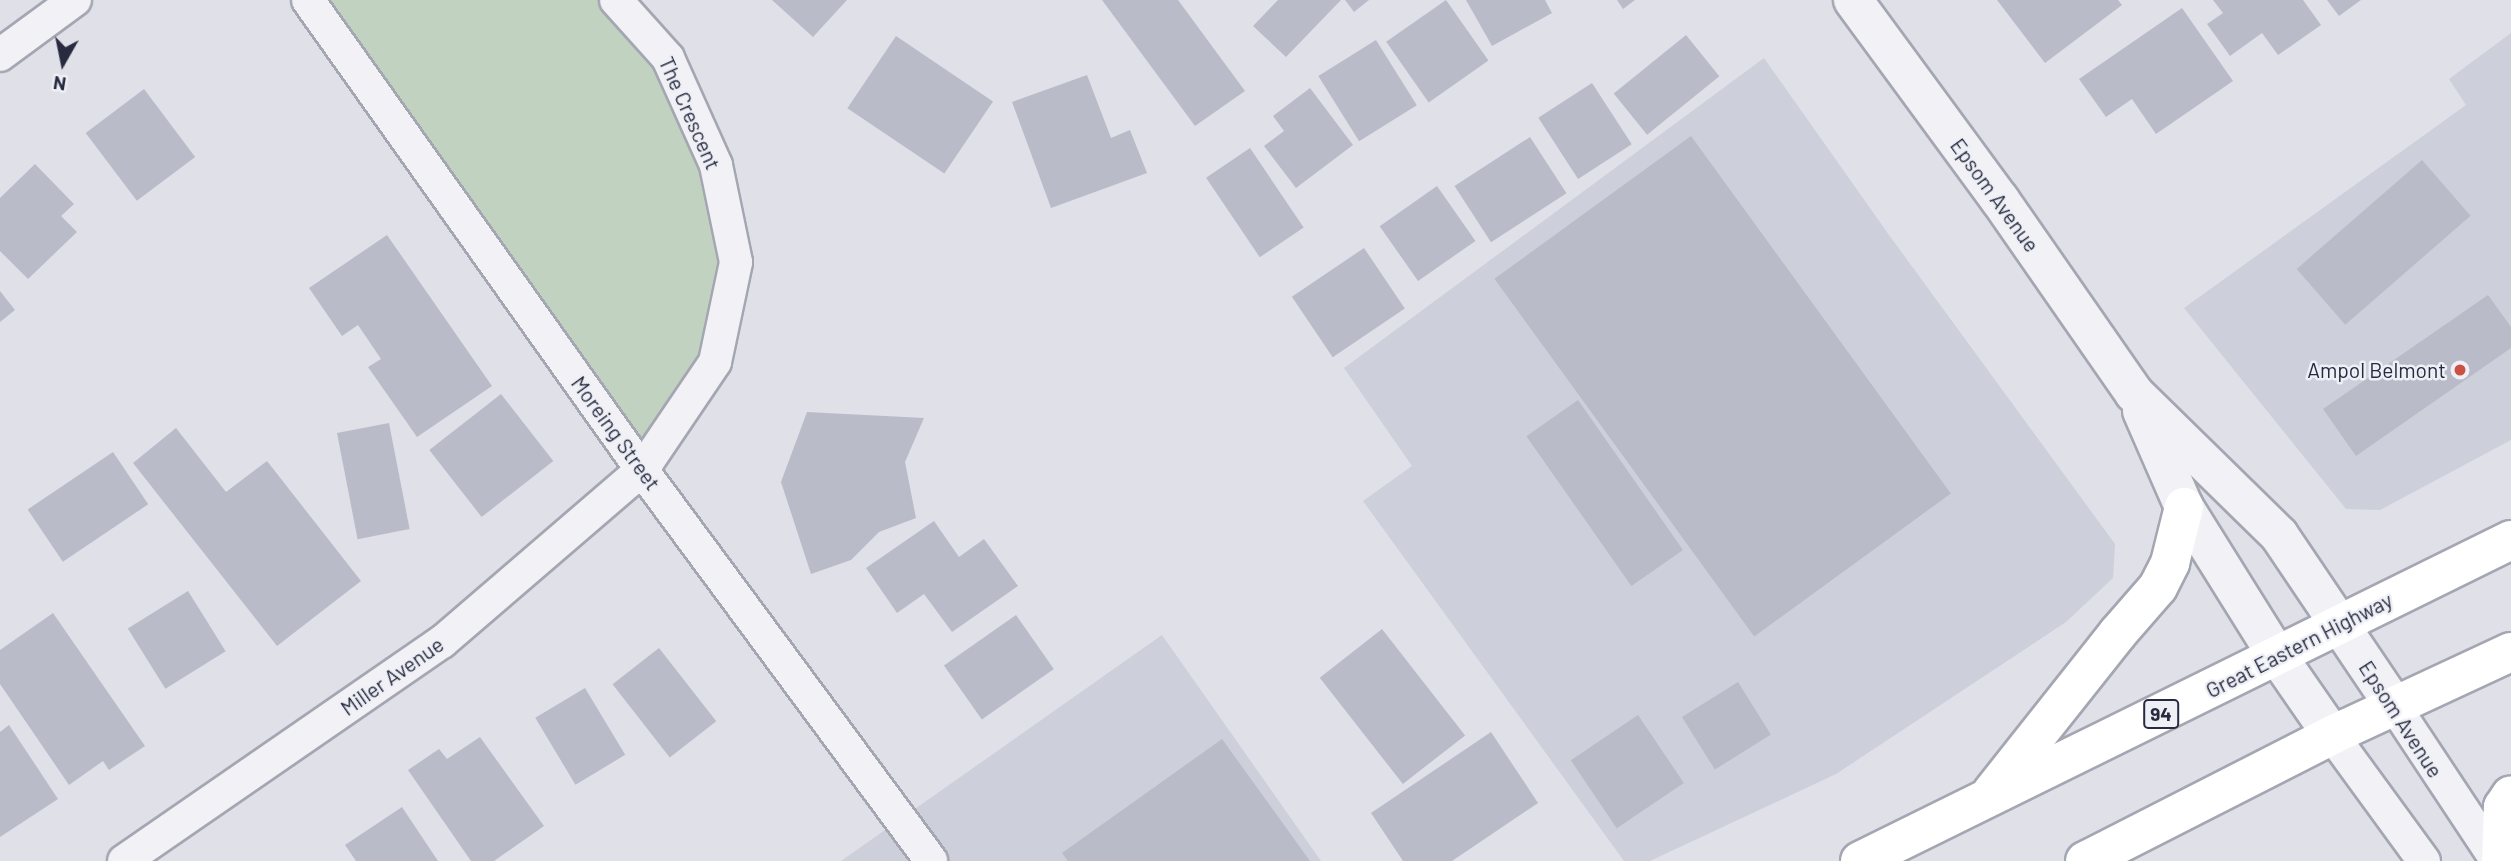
<!DOCTYPE html>
<style>
body{margin:0}
#map{position:relative;width:2511px;height:861px;overflow:hidden;background:#dfe0e8;font-family:Barlow,sans-serif}
div>[style]{position:absolute}
.built>*{inset:0;background:#cdcfda}
.green>*{inset:0;background:#c1d2c0}
.building>*{inset:0;background:#b9bbc8;transform-origin:0 0}
.roads{filter:drop-shadow(2px 0 #a4a6b2) drop-shadow(-2px 0 #a4a6b2) drop-shadow(0 2px #a4a6b2) drop-shadow(0 -2px #a4a6b2)}
.minor>*{height:32px;margin:-16px;padding:0 16px;transform-origin:16px;border-radius:16px;background:#f2f2f6}
.tertiary>*{height:38px;margin:-19px;padding:0 19px;transform-origin:19px;border-radius:19px;background:#f2f2f6}
.trunk>*{height:38px;margin:-19px;padding:0 19px;transform-origin:19px;border-radius:19px;background:#fff}
.dots>*{width:19px;height:19px;translate:-50% -50%;box-sizing:border-box;border:4px solid #eef0f6;border-radius:50%}
span{translate:-50% -50%;white-space:nowrap;text-align:center;line-height:1.15;-webkit-text-stroke:5px #eef0f6;paint-order:stroke}
.shield-label span{padding:2px 5px;background:#eef0f6;border:2px solid;border-radius:5px;-webkit-text-stroke-width:0}
.shield-label{font-size:19px;color:#282b3f;font-weight:700}
.street-label{font-size:21px;color:#282b3f}
.poi-label{font-size:21px;color:#282b3f}
.right{translate:-100% -50%;text-align:right}
.north{position:absolute;left:28px;top:28px;width:70px;height:70px;-webkit-text-stroke:5px #eef0f6;paint-order:stroke;rotate:189deg;font-size:19px;font-weight:700;line-height:28px;text-align:center;color:#282b3f}
.north::after{content:'';display:block;margin:auto;width:24px;height:32px;background:#282b3f;clip-path:polygon(50% 0,100% 100%,50% 72%,0 100%)}
</style>
<div id="map">
<div class="built">
<div style="clip-path:polygon(2511px 33px,2511px 440px,2380px 510px,2346px 509px,2184px 308px,2466px 105px,2449px 79px)"></div>
<div style="clip-path:polygon(1764px 58px,1889px 235px,2115px 544px,2113px 578px,2066px 622px,1836px 774px,1650px 861px,1624px 861px,1363px 501px,1412px 466px,1344px 368px)"></div>
<div style="clip-path:polygon(1162px 635px,1321px 861px,841px 861px)"></div>
</div>
<div class="green">
<div style="clip-path:polygon(308px 0,616px 0,668px 58px,736px 262px,715px 362px,642px 470px)"></div>
</div>
<div class="building">
<div style="clip-path:polygon(772px 0,847px 0,813px 37px)"></div>
<div style="clip-path:polygon(1102px 0,1178px 0,1245px 91px,1195px 126px)"></div>
<div style="clip-path:polygon(1278px 0,1341px 0,1286px 57px,1253px 26px)"></div>
<div style="clip-path:polygon(1345px 0,1369px 0,1354px 12px)"></div>
<div style="left:1446px;top:0;width:74px;height:73px;rotate:55deg"></div>
<div style="clip-path:polygon(1466px 0,1545px 0,1552px 13px,1492px 46px)"></div>
<div style="clip-path:polygon(1617px 0,1635px 0,1623px 9px)"></div>
<div style="clip-path:polygon(1997px 0,2118px 0,2122px 5px,2045px 63px)"></div>
<div style="clip-path:polygon(2213px 0,2303px 0,2321px 25px,2278px 55px,2262px 33px,2230px 56px,2207px 24px,2223px 13px)"></div>
<div style="clip-path:polygon(2327px 0,2361px 0,2339px 16px)"></div>
<div style="clip-path:polygon(2182px 8px,2233px 81px,2156px 134px,2132px 99px,2106px 117px,2079px 79px)"></div>
<div style="left:1686px;top:35px;width:53px;height:93px;rotate:51deg"></div>
<div style="left:896px;top:36px;width:117px;height:87px;rotate:34deg"></div>
<div style="left:1376px;top:40px;width:77px;height:68px;rotate:58deg"></div>
<div style="clip-path:polygon(1087px 75px,1111px 138px,1130px 130px,1147px 173px,1051px 208px,1012px 102px)"></div>
<div style="left:1592px;top:83px;width:73px;height:64px;rotate:57deg"></div>
<div style="clip-path:polygon(1310px 88px,1353px 145px,1296px 188px,1264px 146px,1284px 131px,1273px 116px)"></div>
<div style="left:144px;top:89px;width:85px;height:73px;rotate:53deg"></div>
<div style="left:1691px;top:136px;width:442px;height:243px;rotate:54deg"></div>
<div style="left:1530px;top:137px;width:67px;height:90px;rotate:57deg"></div>
<div style="left:1250px;top:148px;width:96px;height:53px;rotate:56deg"></div>
<div style="left:2422px;top:160px;width:74px;height:166px;rotate:49deg"></div>
<div style="clip-path:polygon(35px 164px,74px 204px,61px 216px,77px 232px,28px 279px,0 251px,0 198px)"></div>
<div style="left:1437px;top:186px;width:67px;height:70px;rotate:55deg"></div>
<div style="clip-path:polygon(387px 235px,492px 386px,417px 437px,368px 367px,381px 359px,358px 325px,342px 336px,309px 288px)"></div>
<div style="left:1364px;top:248px;width:73px;height:87px;rotate:56deg"></div>
<div style="clip-path:polygon(0 291px,15px 310px,0 322px)"></div>
<div style="clip-path:polygon(2488px 295px,2511px 327px,2511px 348px,2356px 456px,2323px 409px)"></div>
<div style="left:501px;top:394px;width:85px;height:91px;rotate:52deg"></div>
<div style="left:1578px;top:400px;width:183px;height:63px;rotate:55deg"></div>
<div style="clip-path:polygon(807px 412px,924px 418px,905px 462px,916px 518px,879px 532px,851px 560px,811px 574px,781px 482px)"></div>
<div style="left:389px;top:423px;width:108px;height:53px;rotate:79deg"></div>
<div style="clip-path:polygon(176px 428px,226px 492px,267px 461px,361px 581px,277px 646px,133px 463px)"></div>
<div style="left:113px;top:452px;width:63px;height:103px;rotate:56deg"></div>
<div style="clip-path:polygon(934px 521px,959px 557px,984px 539px,1018px 586px,952px 632px,924px 594px,897px 613px,866px 568px)"></div>
<div style="left:188px;top:591px;width:71px;height:71px;rotate:58deg"></div>
<div style="clip-path:polygon(53px 613px,145px 746px,109px 770px,103px 761px,69px 785px,0 684px,0 650px)"></div>
<div style="left:1016px;top:615px;width:66px;height:88px;rotate:55deg"></div>
<div style="left:1382px;top:629px;width:135px;height:79px;rotate:52deg"></div>
<div style="left:659px;top:648px;width:93px;height:59px;rotate:52deg"></div>
<div style="left:1738px;top:682px;width:62px;height:66px;rotate:58deg"></div>
<div style="left:585px;top:688px;width:78px;height:58px;rotate:59deg"></div>
<div style="left:1638px;top:715px;width:82px;height:81px;rotate:56deg"></div>
<div style="clip-path:polygon(9px 725px,58px 799px,0 837px,0 732px)"></div>
<div style="clip-path:polygon(1491px 732px,1538px 803px,1452px 861px,1403px 861px,1371px 813px)"></div>
<div style="clip-path:polygon(480px 737px,544px 826px,494px 861px,471px 861px,408px 770px,439px 749px,447px 759px)"></div>
<div style="clip-path:polygon(1222px 739px,1310px 861px,1068px 861px,1062px 853px)"></div>
<div style="clip-path:polygon(402px 807px,438px 861px,356px 861px,345px 845px)"></div>
</div>
<div class="roads">
<div class="minor">
<div style="left:308px;top:0;width:577px;rotate:54.6deg"></div>
<div style="left:642px;top:470px;width:486px;rotate:53.5deg"></div>
<div style="left:0;top:55px;width:93px;rotate:-36.3deg"></div>
<div style="left:2395px;top:707px;width:185px;rotate:56.5deg"></div>
<div style="left:2332px;top:735px;width:156px;rotate:53.9deg"></div>
<div style="left:124px;top:861px;width:386px;rotate:-34.6deg"></div>
<div style="left:442px;top:642px;width:264px;rotate:-40.7deg"></div>
<div style="left:642px;top:470px;width:130px;rotate:-55.9deg"></div>
<div style="left:715px;top:362px;width:102px;rotate:-78.1deg"></div>
<div style="left:736px;top:262px;width:99px;rotate:-101.7deg"></div>
<div style="left:716px;top:165px;width:117px;rotate:-114.2deg"></div>
<div style="left:668px;top:58px;width:78px;rotate:-131.9deg"></div>
</div>
<div class="tertiary">
<div style="left:1853px;top:0;width:248px;rotate:53.7deg"></div>
<div style="left:2000px;top:200px;width:235px;rotate:55.2deg"></div>
<div style="left:2134px;top:393px;width:203px;rotate:44.4deg"></div>
<div style="left:2279px;top:535px;width:207px;rotate:56deg"></div>
<div style="left:2142px;top:411px;width:105px;rotate:66.4deg"></div>
<div style="left:2184px;top:507px;width:173px;rotate:58deg"></div>
<div style="left:2276px;top:654px;width:98px;rotate:55.3deg"></div>
</div>
<div class="trunk">
<div style="left:1992px;top:792px;width:203px;rotate:-51.6deg"></div>
<div style="left:2118px;top:633px;width:61px;rotate:-49deg"></div>
<div style="left:2158px;top:587px;width:27px;rotate:-63deg"></div>
<div style="left:2170px;top:563px;width:58px;rotate:-76deg"></div>
<div style="left:1860px;top:861px;width:726px;rotate:-26.25deg"></div>
<div style="left:2085px;top:861px;width:277px;rotate:-27deg"></div>
<div style="left:2332px;top:735px;width:197px;rotate:-24.9deg"></div>
<div style="left:2501px;top:861px;width:54px;rotate:-87.9deg"></div>
<div style="left:2503px;top:807px;width:14px;rotate:-56deg"></div>
</div>
</div>
<div class="dots">
<div style="left:2460px;top:370px;background:#cc5145"></div>
</div>
<div class="shield-label">
<span style="left:2161px;top:714px">94</span>
</div>
<div class="street-label">
<span style="left:690px;top:113px;rotate:66deg">The Crescent</span>
<span style="left:1995px;top:195px;rotate:54deg">Epsom Avenue</span>
<span style="left:616px;top:433px;rotate:54deg">Moreing Street</span>
<span style="left:2299px;top:645px;rotate:-27deg">Great Eastern Highway</span>
<span style="left:392px;top:676px;rotate:-35deg">Miller Avenue</span>
<span style="left:2401px;top:719px;rotate:57deg">Epsom Avenue</span>
</div>
<div class="poi-label">
<span class="right" style="left:2446px;top:370px">Ampol Belmont</span>
</div>
<div class="north">N</div>
</div>
